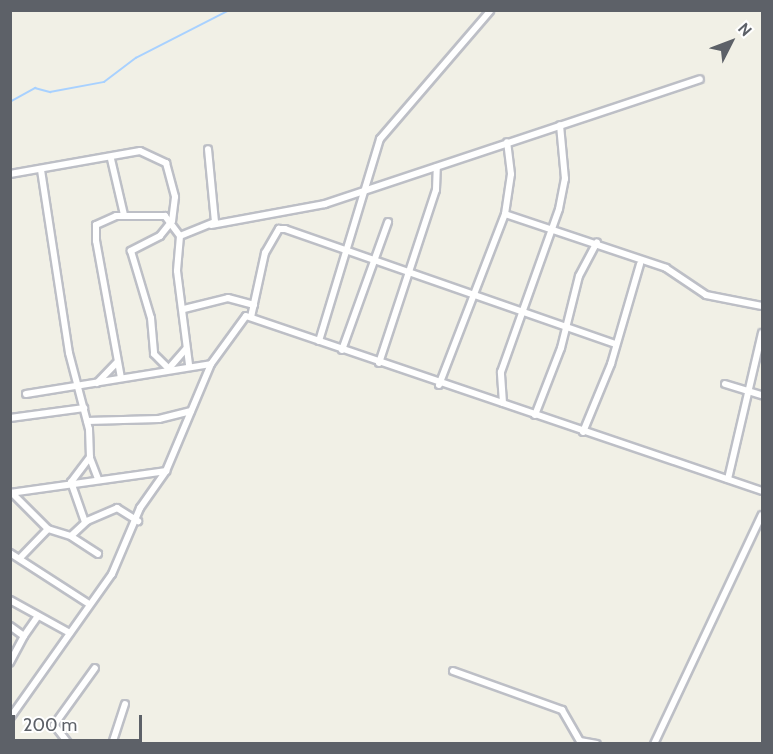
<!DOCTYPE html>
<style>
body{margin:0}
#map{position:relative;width:773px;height:754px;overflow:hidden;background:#f1f0e6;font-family:Cabin,sans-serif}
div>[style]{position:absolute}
.stream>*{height:1.5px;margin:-0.75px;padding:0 0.75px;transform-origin:0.75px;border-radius:0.75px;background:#a8d1ff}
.roads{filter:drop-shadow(2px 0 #bdbfc6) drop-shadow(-2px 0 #bdbfc6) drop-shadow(0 2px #bdbfc6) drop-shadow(0 -2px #bdbfc6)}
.minor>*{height:6px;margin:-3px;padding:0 3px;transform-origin:3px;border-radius:3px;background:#fff}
span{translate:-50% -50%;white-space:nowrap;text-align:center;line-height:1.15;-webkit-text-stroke:4.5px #fff;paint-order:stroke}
.frame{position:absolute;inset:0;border:12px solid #5d6168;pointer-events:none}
.north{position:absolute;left:701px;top:12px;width:60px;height:60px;-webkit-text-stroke:4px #fff;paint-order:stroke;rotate:48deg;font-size:16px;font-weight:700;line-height:24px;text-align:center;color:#5d6168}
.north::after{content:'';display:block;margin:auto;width:21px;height:27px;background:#5d6168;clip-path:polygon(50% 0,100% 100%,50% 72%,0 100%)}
.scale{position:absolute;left:12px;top:715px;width:130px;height:27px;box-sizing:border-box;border:3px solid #5d6168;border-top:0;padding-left:8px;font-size:18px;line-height:21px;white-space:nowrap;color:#5d6168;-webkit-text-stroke:4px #fff;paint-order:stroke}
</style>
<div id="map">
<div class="stream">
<div style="left:10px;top:102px;width:29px;rotate:-29deg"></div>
<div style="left:35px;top:88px;width:16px;rotate:15deg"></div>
<div style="left:50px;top:92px;width:55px;rotate:-10.5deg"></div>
<div style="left:104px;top:82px;width:40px;rotate:-37deg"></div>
<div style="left:136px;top:58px;width:106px;rotate:-27.1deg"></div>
</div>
<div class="roads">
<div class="minor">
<div style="left:111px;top:159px;width:57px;rotate:76.9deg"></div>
<div style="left:41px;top:170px;width:185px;rotate:81.3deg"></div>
<div style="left:69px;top:353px;width:79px;rotate:75.3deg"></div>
<div style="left:89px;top:429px;width:28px;rotate:88deg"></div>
<div style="left:90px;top:457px;width:31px;rotate:127deg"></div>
<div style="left:71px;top:482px;width:42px;rotate:70.7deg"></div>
<div style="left:10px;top:174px;width:132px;rotate:-10deg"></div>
<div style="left:140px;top:151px;width:29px;rotate:25deg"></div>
<div style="left:166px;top:163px;width:35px;rotate:75deg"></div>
<div style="left:175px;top:197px;width:24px;rotate:97deg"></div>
<div style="left:172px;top:221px;width:19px;rotate:129deg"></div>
<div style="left:160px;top:236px;width:33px;rotate:153deg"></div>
<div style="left:131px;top:251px;width:70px;rotate:73.4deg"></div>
<div style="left:151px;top:318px;width:36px;rotate:85deg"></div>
<div style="left:154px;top:354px;width:20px;rotate:45deg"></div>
<div style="left:505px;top:214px;width:170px;rotate:18.5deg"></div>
<div style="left:666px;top:268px;width:48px;rotate:34deg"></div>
<div style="left:706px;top:295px;width:57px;rotate:11.1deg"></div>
<div style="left:211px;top:225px;width:116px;rotate:-10.4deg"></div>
<div style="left:325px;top:204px;width:395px;rotate:-18.4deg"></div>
<div style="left:180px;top:236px;width:38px;rotate:-22deg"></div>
<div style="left:215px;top:222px;width:73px;rotate:-95.5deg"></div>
<div style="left:184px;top:309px;width:45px;rotate:-14deg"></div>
<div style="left:228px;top:298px;width:27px;rotate:15deg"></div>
<div style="left:251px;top:317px;width:66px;rotate:-77.7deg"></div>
<div style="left:265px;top:253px;width:28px;rotate:-60deg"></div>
<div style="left:279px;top:229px;width:6px"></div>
<div style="left:285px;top:229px;width:349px;rotate:19.2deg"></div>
<div style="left:319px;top:341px;width:211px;rotate:-73.2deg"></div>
<div style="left:380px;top:139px;width:169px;rotate:-49.3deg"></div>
<div style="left:342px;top:350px;width:136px;rotate:-70.2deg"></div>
<div style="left:379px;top:363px;width:182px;rotate:-71.8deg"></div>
<div style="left:436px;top:190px;width:23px;rotate:-88deg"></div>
<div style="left:171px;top:366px;width:23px;rotate:-49deg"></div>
<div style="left:121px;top:378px;width:139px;rotate:-100.3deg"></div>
<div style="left:96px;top:241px;width:16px;rotate:-90deg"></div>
<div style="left:96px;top:225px;width:22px;rotate:-24deg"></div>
<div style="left:116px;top:216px;width:49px"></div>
<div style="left:165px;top:216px;width:25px;rotate:53deg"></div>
<div style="left:180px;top:236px;width:35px;rotate:95deg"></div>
<div style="left:177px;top:271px;width:95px;rotate:82.7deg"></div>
<div style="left:97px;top:383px;width:28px;rotate:-46deg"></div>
<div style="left:725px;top:384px;width:39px;rotate:17deg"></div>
<div style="left:439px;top:385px;width:183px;rotate:-68.9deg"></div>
<div style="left:505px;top:214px;width:40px;rotate:-81.5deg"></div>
<div style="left:511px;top:174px;width:32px;rotate:-97deg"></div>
<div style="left:26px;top:394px;width:187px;rotate:-9.2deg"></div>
<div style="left:503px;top:403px;width:31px;rotate:-94deg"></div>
<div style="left:501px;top:372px;width:173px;rotate:-70.4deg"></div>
<div style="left:559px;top:209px;width:31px;rotate:-79deg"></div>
<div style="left:565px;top:179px;width:54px;rotate:-95.3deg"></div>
<div style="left:535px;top:415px;width:72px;rotate:-68.8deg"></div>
<div style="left:561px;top:348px;width:74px;rotate:-76deg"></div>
<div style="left:579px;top:276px;width:38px;rotate:-62deg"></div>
<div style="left:10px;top:418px;width:75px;rotate:-7.7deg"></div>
<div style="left:87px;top:421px;width:72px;rotate:-1.6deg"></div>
<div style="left:159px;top:419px;width:33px;rotate:-14deg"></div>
<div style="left:583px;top:432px;width:74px;rotate:-67.6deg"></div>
<div style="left:611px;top:364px;width:104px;rotate:-73.8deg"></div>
<div style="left:90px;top:458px;width:22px;rotate:69deg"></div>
<div style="left:728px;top:479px;width:150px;rotate:-76.9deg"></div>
<div style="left:10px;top:493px;width:158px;rotate:-8deg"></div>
<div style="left:12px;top:493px;width:51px;rotate:45deg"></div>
<div style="left:48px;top:529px;width:24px;rotate:17deg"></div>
<div style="left:71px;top:536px;width:22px;rotate:-43deg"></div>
<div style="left:87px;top:521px;width:33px;rotate:-23deg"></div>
<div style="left:117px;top:508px;width:25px;rotate:32deg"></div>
<div style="left:72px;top:537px;width:31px;rotate:33deg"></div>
<div style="left:10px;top:553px;width:94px;rotate:32.8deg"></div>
<div style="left:20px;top:558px;width:40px;rotate:-46deg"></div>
<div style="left:10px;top:600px;width:68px;rotate:28.8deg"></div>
<div style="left:10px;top:626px;width:17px;rotate:36deg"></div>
<div style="left:24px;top:636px;width:30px;rotate:118deg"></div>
<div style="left:24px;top:636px;width:24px;rotate:-55deg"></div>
<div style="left:453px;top:671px;width:116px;rotate:19.7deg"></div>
<div style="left:562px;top:710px;width:36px;rotate:60deg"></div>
<div style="left:580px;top:741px;width:17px;rotate:10deg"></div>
<div style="left:10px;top:718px;width:176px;rotate:-54.7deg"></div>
<div style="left:112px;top:574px;width:72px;rotate:-67deg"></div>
<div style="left:140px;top:508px;width:45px;rotate:-54.9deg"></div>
<div style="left:166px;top:471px;width:116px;rotate:-67.2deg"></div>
<div style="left:211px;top:364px;width:59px;rotate:-53.9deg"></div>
<div style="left:246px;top:316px;width:545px;rotate:18.73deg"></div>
<div style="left:10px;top:743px;width:1px;rotate:45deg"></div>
<div style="left:69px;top:744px;width:24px;rotate:-128deg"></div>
<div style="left:54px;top:725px;width:70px;rotate:-54.3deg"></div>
<div style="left:112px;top:744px;width:42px;rotate:-72deg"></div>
<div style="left:654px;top:744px;width:253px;rotate:-64.8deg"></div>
</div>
</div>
<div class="frame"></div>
<div class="north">N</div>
<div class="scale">200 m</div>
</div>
